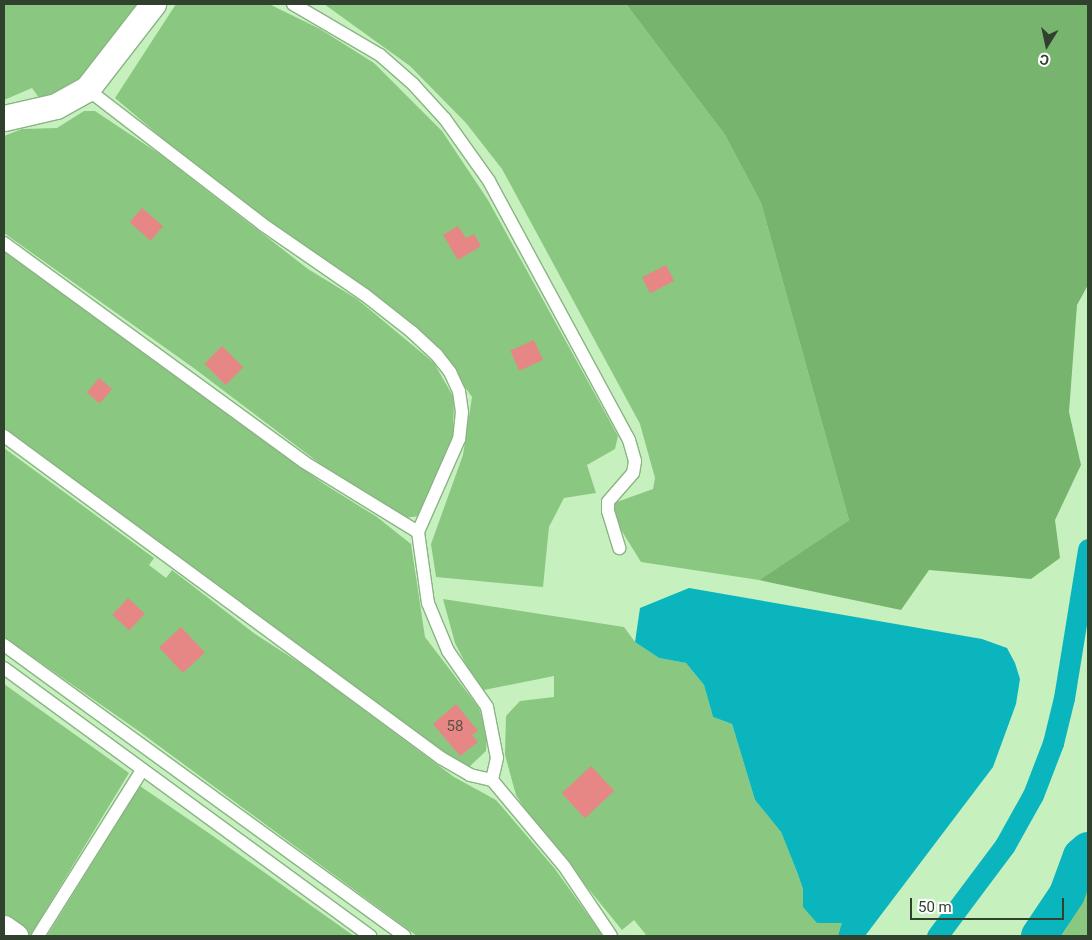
<!DOCTYPE html>
<meta charset="utf-8">
<style>
body{margin:0}
#map{position:relative;width:1092px;height:940px;overflow:hidden;background:#c6f1bf;font-family:Roboto,sans-serif}
div>[style]{position:absolute}
.green>*{inset:0;background:#8ac781}
.forest>*{inset:0;background:#77b56e}
.water>*{inset:0;background:#0ab5be}
.canal>*{height:21px;margin:-10.5px;padding:0 10.5px;transform-origin:10.5px;border-radius:10.5px;background:#0ab5be}
.river>*{height:36px;margin:-18px;padding:0 18px;transform-origin:18px;border-radius:18px;background:#0ab5be}
.building>*{inset:0;background:#e78785;transform-origin:0 0}
.roads{filter:drop-shadow(1px 0 #8ab384) drop-shadow(-1px 0 #8ab384) drop-shadow(0 1px #8ab384) drop-shadow(0 -1px #8ab384)}
.lane>*{height:12px;margin:-6px;padding:0 6px;transform-origin:6px;border-radius:6px;background:#fff}
.street>*{height:25px;margin:-12.5px;padding:0 12.5px;transform-origin:12.5px;border-radius:12.5px;background:#fff}
span{translate:-50% -50%;white-space:nowrap;text-align:center;line-height:1.15;-webkit-text-stroke:5px #fff;paint-order:stroke}
.number-label{font-size:15px;color:#5e5244}
.number-label span{-webkit-text-stroke-width:0}
.frame{position:absolute;inset:0;border:5px solid #30412e;pointer-events:none}
.north{position:absolute;left:1022px;top:20px;width:50px;height:50px;-webkit-text-stroke:4px #fff;paint-order:stroke;rotate:190deg;font-size:14px;font-weight:700;line-height:20px;text-align:center;color:#30412e}
.north::after{content:'';display:block;margin:auto;width:18px;height:22px;background:#30412e;clip-path:polygon(50% 0,100% 100%,50% 72%,0 100%)}
.scale{position:absolute;left:910px;top:898px;width:154px;height:22px;box-sizing:border-box;border:2px solid #30412e;border-top:0;padding-left:6px;font-size:15px;line-height:18px;white-space:nowrap;color:#30412e;-webkit-text-stroke:4px #fff;paint-order:stroke}
</style>
<div id="map">
<div class="green">
<div style="clip-path:polygon(4px 4px,145px 4px,84px 78px,42px 102px,32px 88px,4px 100px)"></div>
<div style="clip-path:polygon(176px 4px,269px 4px,320px 29px,374px 63px,442px 131px,488px 200px,618px 436px,615px 449px,587px 465px,596px 493px,564px 498px,549px 527px,543px 587px,436px 577px,431px 544px,463px 455px,472px 397px,439px 350px,221px 188px,115px 98px)"></div>
<div style="clip-path:polygon(324px 4px,626px 4px,725px 135px,761px 203px,849px 520px,759px 580px,641px 562px,615px 520px,614px 503px,653px 489px,655px 478px,640px 424px,502px 169px,466px 123px,410px 66px)"></div>
<div style="clip-path:polygon(84px 111px,95px 111px,161px 155px,308px 269px,357px 299px,434px 363px,454px 398px,453px 436px,419px 516px,405px 518px,335px 475px,195px 369px,4px 233px,4px 136px,22px 129px,57px 128px)"></div>
<div style="clip-path:polygon(4px 248px,324px 484px,377px 517px,411px 544px,425px 637px,479px 708px,487px 734px,486px 751px,469px 767px,444px 754px,4px 430px)"></div>
<div style="clip-path:polygon(4px 448px,154px 558px,149px 565px,166px 578px,172px 570px,255px 634px,306px 667px,454px 777px,496px 800px,555px 869px,603px 936px,417px 936px,140px 732px,4px 637px)"></div>
<div style="clip-path:polygon(443px 599px,624px 627px,635px 642px,659px 658px,686px 663px,704px 685px,713px 717px,732px 724px,755px 800px,781px 832px,797px 872px,803px 889px,803px 907px,843px 923px,838px 936px,647px 936px,634px 920px,622px 930px,530px 817px,516px 795px,505px 755px,506px 716px,520px 701px,554px 697px,554px 676px,484px 690px,473px 678px,455px 643px)"></div>
<div style="clip-path:polygon(4px 684px,129px 773px,30px 936px,4px 917px)"></div>
<div style="clip-path:polygon(140px 786px,213px 836px,354px 936px,47px 936px)"></div>
<div style="clip-path:polygon(1088px 873px,1088px 936px,1052px 936px,1075px 893px)"></div>
</div>
<div class="forest">
<div style="clip-path:polygon(626px 4px,1088px 4px,1088px 285px,1077px 305px,1069px 412px,1081px 465px,1055px 520px,1060px 558px,1031px 579px,929px 570px,901px 610px,759px 580px,849px 520px,761px 203px,725px 135px)"></div>
</div>
<div class="water">
<div style="clip-path:polygon(689px 588px,982px 639px,1007px 648px,1015px 663px,1020px 679px,1016px 704px,993px 767px,865px 936px,838px 936px,842px 923px,817px 923px,803px 907px,803px 889px,797px 872px,781px 832px,755px 800px,732px 724px,713px 717px,704px 685px,686px 663px,659px 658px,635px 642px,640px 608px)"></div>
</div>
<div class="canal">
<div style="left:937px;top:936px;width:114px;rotate:-53.2deg"></div>
<div style="left:1005px;top:845px;width:57px;rotate:-60.8deg"></div>
<div style="left:1033px;top:795px;width:56px;rotate:-69deg"></div>
<div style="left:1053px;top:743px;width:46px;rotate:-76.3deg"></div>
<div style="left:1064px;top:698px;width:151px;rotate:-80.8deg"></div>
</div>
<div class="river">
<div style="left:1039px;top:936px;width:50px;rotate:-56.3deg"></div>
<div style="left:1067px;top:894px;width:40px;rotate:-69.8deg"></div>
<div style="left:1081px;top:856px;width:9px;rotate:-41deg"></div>
</div>
<div class="building">
<div style="left:142px;top:208px;width:28px;height:19px;rotate:41deg"></div>
<div style="clip-path:polygon(458px 226px,466px 238px,474px 234px,481px 246px,458px 260px,443px 235px)"></div>
<div style="left:666px;top:265px;width:18px;height:27px;rotate:63deg"></div>
<div style="left:534px;top:340px;width:22px;height:26px;rotate:66deg"></div>
<div style="left:222px;top:346px;width:30px;height:25px;rotate:45deg"></div>
<div style="left:99px;top:378px;width:17px;height:19px;rotate:40deg"></div>
<div style="left:128px;top:598px;width:23px;height:23px;rotate:43deg"></div>
<div style="left:181px;top:627px;width:35px;height:30px;rotate:47deg"></div>
<div style="clip-path:polygon(456px 704px,478px 731px,472px 735px,478px 742px,460px 756px,433px 724px)"></div>
<div style="left:591px;top:766px;width:34px;height:40px;rotate:47deg"></div>
</div>
<div class="roads">
<div class="lane">
<div style="left:293px;top:4px;width:101px;rotate:30.4deg"></div>
<div style="left:380px;top:55px;width:44px;rotate:41.3deg"></div>
<div style="left:413px;top:84px;width:47px;rotate:47.6deg"></div>
<div style="left:445px;top:119px;width:76px;rotate:54.6deg"></div>
<div style="left:489px;top:181px;width:294px;rotate:61.6deg"></div>
<div style="left:629px;top:440px;width:22px;rotate:74deg"></div>
<div style="left:635px;top:461px;width:12px;rotate:99deg"></div>
<div style="left:633px;top:473px;width:38px;rotate:131deg"></div>
<div style="left:608px;top:502px;width:9px;rotate:90deg"></div>
<div style="left:608px;top:511px;width:39px;rotate:73deg"></div>
<div style="left:87px;top:89px;width:221px;rotate:37.6deg"></div>
<div style="left:262px;top:224px;width:125px;rotate:34.6deg"></div>
<div style="left:365px;top:295px;width:60px;rotate:38.2deg"></div>
<div style="left:412px;top:332px;width:33px;rotate:43deg"></div>
<div style="left:436px;top:354px;width:23px;rotate:52deg"></div>
<div style="left:450px;top:372px;width:21px;rotate:65deg"></div>
<div style="left:459px;top:391px;width:21px;rotate:82deg"></div>
<div style="left:462px;top:412px;width:27px;rotate:96deg"></div>
<div style="left:459px;top:439px;width:102px;rotate:113.8deg"></div>
<div style="left:418px;top:532px;width:72px;rotate:82deg"></div>
<div style="left:428px;top:603px;width:52px;rotate:67.4deg"></div>
<div style="left:448px;top:651px;width:68px;rotate:55.1deg"></div>
<div style="left:487px;top:707px;width:52px;rotate:78.9deg"></div>
<div style="left:497px;top:758px;width:23px;rotate:103deg"></div>
<div style="left:492px;top:780px;width:112px;rotate:50.1deg"></div>
<div style="left:564px;top:866px;width:84px;rotate:56.1deg"></div>
<div style="left:4px;top:243px;width:371px;rotate:36.1deg"></div>
<div style="left:304px;top:462px;width:134px;rotate:31.6deg"></div>
<div style="left:4px;top:436px;width:543px;rotate:36.38deg"></div>
<div style="left:441px;top:758px;width:34px;rotate:30deg"></div>
<div style="left:470px;top:775px;width:23px;rotate:13deg"></div>
<div style="left:4px;top:645px;width:495px;rotate:36deg"></div>
<div style="left:4px;top:668px;width:454px;rotate:36.2deg"></div>
<div style="left:38px;top:936px;width:196px;rotate:-57.9deg"></div>
</div>
<div class="street">
<div style="left:4px;top:118px;width:53px;rotate:-13deg"></div>
<div style="left:56px;top:106px;width:35px;rotate:-29deg"></div>
<div style="left:87px;top:89px;width:108px;rotate:-52.2deg"></div>
<div style="left:4px;top:928px;width:14px;rotate:36deg"></div>
</div>
</div>
<div class="number-label">
<span style="left:455px;top:727px">58</span>
</div>
<div class="frame"></div>
<div class="north">С</div>
<div class="scale">50 m</div>
</div>
